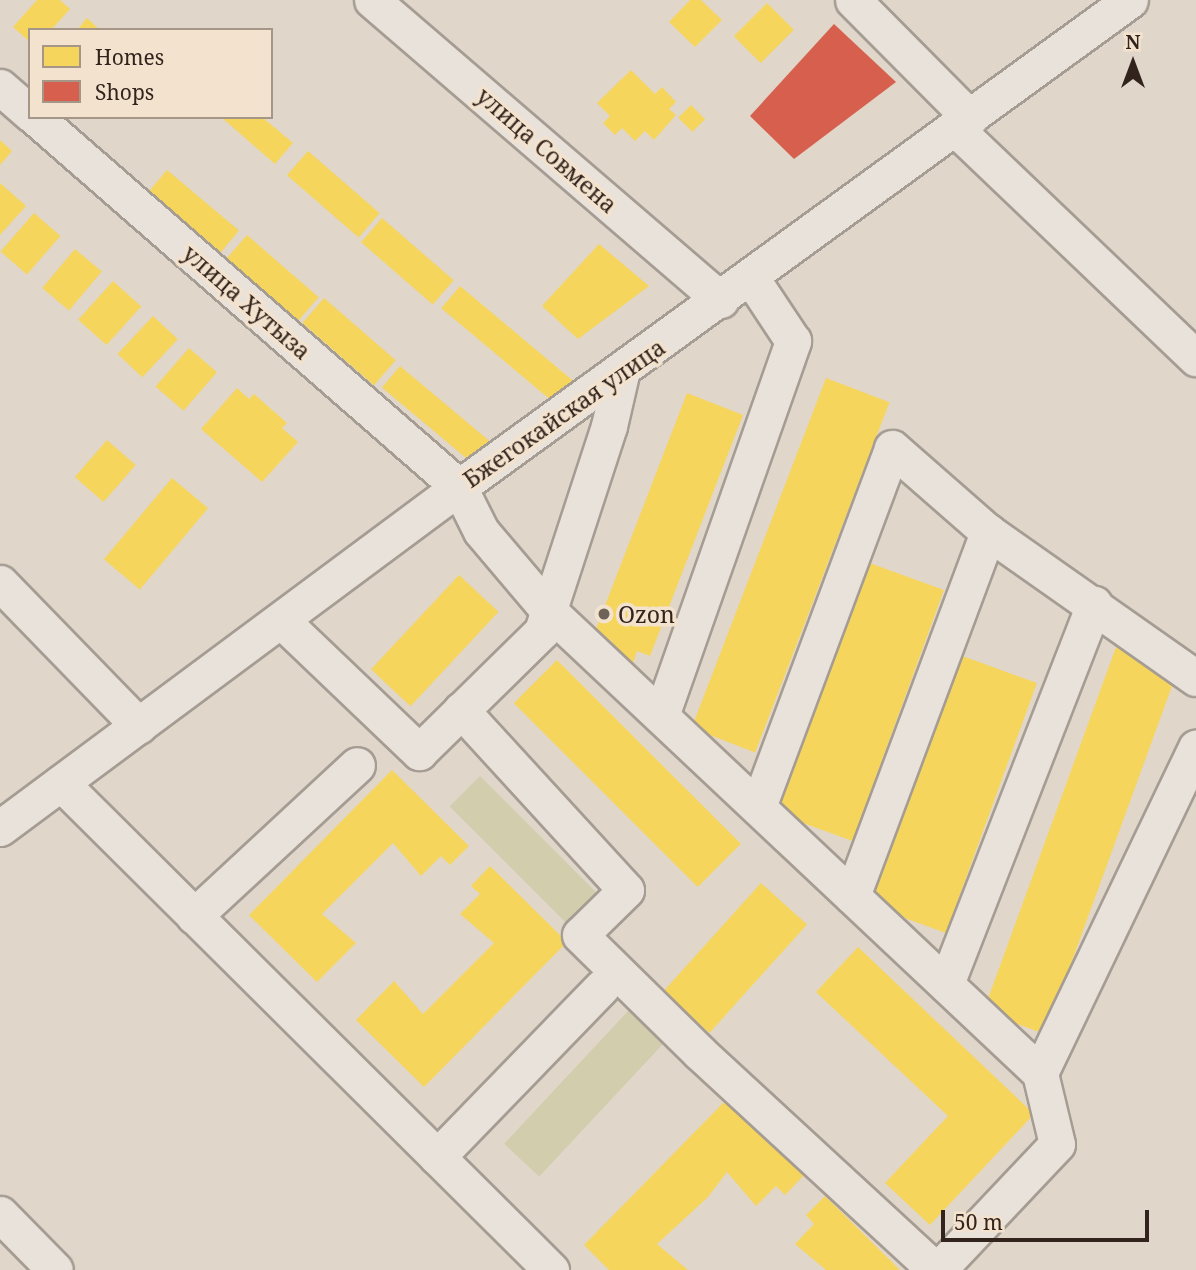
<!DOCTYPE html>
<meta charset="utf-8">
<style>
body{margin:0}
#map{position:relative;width:1196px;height:1270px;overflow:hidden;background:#e0d6c9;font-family:"Noto Serif",serif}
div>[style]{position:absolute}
.green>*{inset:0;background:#d2cdac;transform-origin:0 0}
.homes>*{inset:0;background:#f6d55c;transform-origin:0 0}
.shops>*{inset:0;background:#d6604d}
.roads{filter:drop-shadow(2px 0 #a59c93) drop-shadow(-2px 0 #a59c93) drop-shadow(0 2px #a59c93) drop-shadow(0 -2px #a59c93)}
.minor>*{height:35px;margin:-17.5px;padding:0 17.5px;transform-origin:17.5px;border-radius:17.5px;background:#e8e2db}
.dots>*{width:19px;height:19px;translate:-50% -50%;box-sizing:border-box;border:4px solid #f2e2ce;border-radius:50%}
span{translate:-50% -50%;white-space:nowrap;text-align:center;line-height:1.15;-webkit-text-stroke:7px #f2e2ce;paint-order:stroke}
.street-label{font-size:23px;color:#32231c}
.poi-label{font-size:23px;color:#32231c}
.left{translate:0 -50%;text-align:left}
.legend{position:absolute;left:28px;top:28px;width:245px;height:91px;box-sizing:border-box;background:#f2e2ce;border:2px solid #a59687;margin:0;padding:9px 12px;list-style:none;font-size:21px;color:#32231c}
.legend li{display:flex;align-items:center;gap:14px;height:35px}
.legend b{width:35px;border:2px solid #a59687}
.north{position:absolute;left:1098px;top:28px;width:70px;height:70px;-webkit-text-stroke:5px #f2e2ce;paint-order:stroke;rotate:0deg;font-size:19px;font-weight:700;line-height:28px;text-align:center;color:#32231c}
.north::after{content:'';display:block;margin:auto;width:24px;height:32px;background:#32231c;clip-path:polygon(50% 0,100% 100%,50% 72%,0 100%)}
.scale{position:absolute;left:941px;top:1210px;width:208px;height:32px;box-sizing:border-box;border:4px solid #32231c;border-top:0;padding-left:9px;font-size:21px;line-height:24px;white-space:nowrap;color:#32231c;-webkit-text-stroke:5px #f2e2ce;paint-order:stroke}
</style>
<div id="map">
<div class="green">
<div style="left:480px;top:776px;width:170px;height:43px;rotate:45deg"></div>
<div style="left:629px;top:1010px;width:48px;height:183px;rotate:43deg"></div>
</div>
<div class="homes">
<div style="clip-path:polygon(37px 0,60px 0,70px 9px,51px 30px,30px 30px,30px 42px,13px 27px)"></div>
<div style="clip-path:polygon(690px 0,701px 0,722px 20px,695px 47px,669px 22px)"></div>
<div style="left:767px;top:3px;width:38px;height:47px;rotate:45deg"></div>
<div style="clip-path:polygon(87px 18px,100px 30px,77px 30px)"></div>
<div style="clip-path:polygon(631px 70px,655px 94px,662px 87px,676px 102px,669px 109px,676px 115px,654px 140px,645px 131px,635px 141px,622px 128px,615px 135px,603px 123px,610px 116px,597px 103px)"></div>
<div style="left:691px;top:105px;width:20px;height:18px;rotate:45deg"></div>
<div style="clip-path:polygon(221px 117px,262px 117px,293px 143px,275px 164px)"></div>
<div style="clip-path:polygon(0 140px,12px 151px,0 165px)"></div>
<div style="left:308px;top:151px;width:95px;height:32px;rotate:41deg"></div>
<div style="left:167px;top:170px;width:94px;height:32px;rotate:40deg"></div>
<div style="clip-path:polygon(0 183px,26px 206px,0 235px)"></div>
<div style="left:34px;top:213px;width:35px;height:51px;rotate:41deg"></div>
<div style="left:382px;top:218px;width:95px;height:32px;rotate:41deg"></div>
<div style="left:247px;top:235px;width:95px;height:33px;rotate:41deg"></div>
<div style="clip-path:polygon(599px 244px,649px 286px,578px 339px,542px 306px)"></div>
<div style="left:75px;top:249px;width:35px;height:51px;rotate:40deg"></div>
<div style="left:113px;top:281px;width:38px;height:52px;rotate:42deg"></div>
<div style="left:460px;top:286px;width:153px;height:29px;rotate:40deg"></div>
<div style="left:324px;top:298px;width:95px;height:33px;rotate:41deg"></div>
<div style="left:153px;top:316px;width:34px;height:52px;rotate:43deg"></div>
<div style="left:189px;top:348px;width:37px;height:51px;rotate:41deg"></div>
<div style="left:400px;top:366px;width:123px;height:28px;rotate:40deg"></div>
<div style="left:826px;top:378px;width:68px;height:375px;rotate:21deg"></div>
<div style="clip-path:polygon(237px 388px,249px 399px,254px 394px,287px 423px,282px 428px,298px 442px,262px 482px,201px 429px)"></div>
<div style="clip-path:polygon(687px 393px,743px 415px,650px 656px,637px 651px,633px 663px,607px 653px,612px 641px,594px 634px)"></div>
<div style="left:107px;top:440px;width:38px;height:49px;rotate:41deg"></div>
<div style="left:172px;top:478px;width:47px;height:106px;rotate:40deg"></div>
<div style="left:864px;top:561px;width:85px;height:267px;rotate:20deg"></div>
<div style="left:459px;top:575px;width:54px;height:129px;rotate:43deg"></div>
<div style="left:1116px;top:647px;width:66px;height:388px;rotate:20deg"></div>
<div style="left:957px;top:654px;width:85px;height:266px;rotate:20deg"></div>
<div style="left:557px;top:660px;width:260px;height:61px;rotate:45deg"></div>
<div style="clip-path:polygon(392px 770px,469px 846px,450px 865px,441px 856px,421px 876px,393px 843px,322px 914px,356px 943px,317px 982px,249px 915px)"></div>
<div style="clip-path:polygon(490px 866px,567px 942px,424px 1087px,356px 1020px,394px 981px,423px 1014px,494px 943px,460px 914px,480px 894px,471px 886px)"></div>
<div style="left:761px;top:883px;width:62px;height:146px;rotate:42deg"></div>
<div style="clip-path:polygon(858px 947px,1034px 1114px,930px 1225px,885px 1183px,948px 1116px,816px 992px)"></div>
<div style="clip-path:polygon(727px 1099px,804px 1175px,785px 1195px,776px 1186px,756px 1206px,727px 1172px,708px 1197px,657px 1244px,688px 1270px,609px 1270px,584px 1245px)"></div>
<div style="clip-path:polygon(825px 1196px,900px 1270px,826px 1270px,795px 1244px,814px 1224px,806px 1215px)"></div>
</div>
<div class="shops">
<div style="clip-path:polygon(834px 24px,896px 82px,794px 159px,750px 116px)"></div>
</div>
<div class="roads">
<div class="minor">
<div style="left:372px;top:0;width:460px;rotate:40.7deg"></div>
<div style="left:853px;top:0;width:166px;rotate:45.2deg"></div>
<div style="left:0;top:87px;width:40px;rotate:41deg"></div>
<div style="left:35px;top:117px;width:563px;rotate:41.11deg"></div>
<div style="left:459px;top:487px;width:49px;rotate:63.4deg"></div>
<div style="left:481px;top:531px;width:104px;rotate:49.7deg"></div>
<div style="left:548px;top:610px;width:676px;rotate:43.26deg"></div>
<div style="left:1040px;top:1073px;width:361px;rotate:-64.4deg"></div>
<div style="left:956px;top:129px;width:332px;rotate:43.7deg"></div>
<div style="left:0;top:583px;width:199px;rotate:45.8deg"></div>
<div style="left:282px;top:621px;width:190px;rotate:43.7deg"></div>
<div style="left:419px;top:752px;width:173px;rotate:-44.5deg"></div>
<div style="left:542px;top:631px;width:216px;rotate:-71.9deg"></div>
<div style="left:609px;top:426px;width:53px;rotate:-77deg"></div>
<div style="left:461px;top:710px;width:244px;rotate:47.5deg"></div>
<div style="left:626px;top:890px;width:64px;rotate:135.6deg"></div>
<div style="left:580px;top:935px;width:167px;rotate:44.5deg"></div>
<div style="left:699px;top:1052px;width:321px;rotate:42.7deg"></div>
<div style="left:661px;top:716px;width:398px;rotate:-70.6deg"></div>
<div style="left:793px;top:341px;width:74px;rotate:-123.5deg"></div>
<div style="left:61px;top:783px;width:691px;rotate:44.82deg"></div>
<div style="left:758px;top:807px;width:383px;rotate:-69.5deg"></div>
<div style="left:892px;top:448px;width:128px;rotate:41.2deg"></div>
<div style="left:988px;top:532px;width:254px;rotate:35.1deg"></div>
<div style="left:0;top:828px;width:572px;rotate:-36.61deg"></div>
<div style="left:459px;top:487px;width:829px;rotate:-35.97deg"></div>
<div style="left:852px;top:896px;width:389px;rotate:-69.5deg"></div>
<div style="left:194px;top:916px;width:222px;rotate:-42.8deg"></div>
<div style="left:946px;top:984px;width:408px;rotate:-68.7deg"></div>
<div style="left:437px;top:1157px;width:237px;rotate:-45.9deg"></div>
<div style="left:0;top:1214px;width:78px;rotate:45.5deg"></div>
<div style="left:938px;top:1270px;width:173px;rotate:-46.6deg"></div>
<div style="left:1057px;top:1144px;width:73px;rotate:-103.5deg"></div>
</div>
</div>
<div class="dots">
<div style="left:604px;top:614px;background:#6f6259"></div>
</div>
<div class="street-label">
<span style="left:547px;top:150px;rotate:41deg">улица Совмена</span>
<span style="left:247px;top:302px;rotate:41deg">улица Хутыза</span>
<span style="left:564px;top:413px;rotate:-35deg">Бжегокайская улица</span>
</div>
<div class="poi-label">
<span class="left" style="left:618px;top:614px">Ozon</span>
</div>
<ul class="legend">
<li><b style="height:19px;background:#f6d55c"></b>Homes</li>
<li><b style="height:19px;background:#d6604d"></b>Shops</li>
</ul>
<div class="north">N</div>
<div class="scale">50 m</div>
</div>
